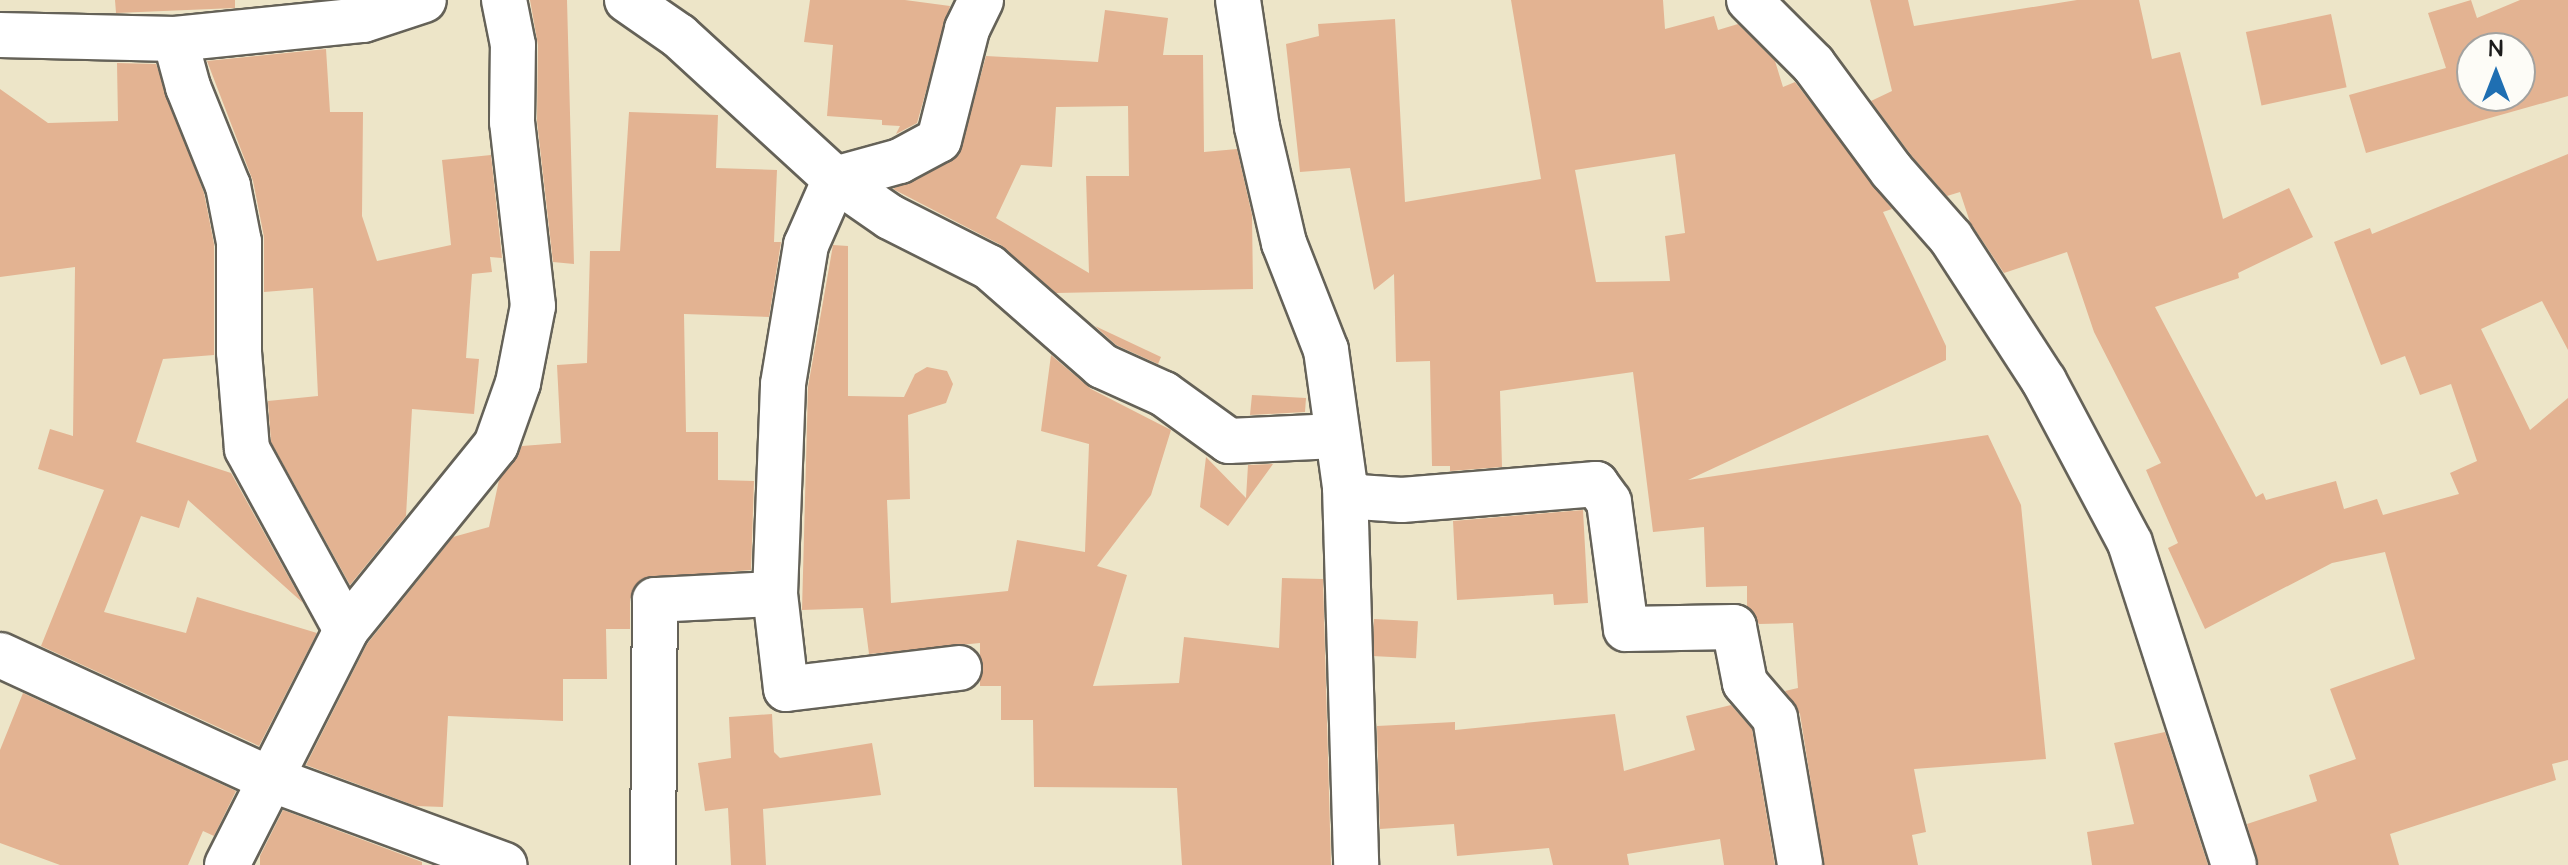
<!DOCTYPE html>
<style>
body{margin:0}
#map{position:relative;width:2568px;height:865px;overflow:hidden;background:#ede5c8;font-family:"Architects Daughter",sans-serif}
div>[style]{position:absolute}
.building>*{inset:0;background:#e3b392;transform-origin:0 0}
.roads{filter:drop-shadow(2px 0 #656258) drop-shadow(-2px 0 #656258) drop-shadow(0 2px #656258) drop-shadow(0 -2px #656258)}
.street>*{height:44px;margin:-22px;padding:0 22px;transform-origin:22px;border-radius:22px;background:#fff}
span{translate:-50% -50%;white-space:nowrap;text-align:center;line-height:1.15;-webkit-text-stroke:6px #fdfcf7;paint-order:stroke}
.north{position:absolute;left:2456px;top:32px;width:80px;height:80px;box-sizing:border-box;background:#fdfcf7;border:2px solid #a3a29f;border-radius:50%;rotate:0deg;font-size:22px;font-weight:700;line-height:32px;text-align:center;color:#1c1c1c}
.north::after{content:'';display:block;margin:auto;width:28px;height:36px;background:#1f6fb2;clip-path:polygon(50% 0,100% 100%,50% 72%,0 100%)}
</style>
<div id="map">
<div class="building">
<div style="clip-path:polygon(115px 0,235px 0,235px 8px,116px 13px)"></div>
<div style="clip-path:polygon(530px 0,567px 0,574px 264px,553px 262px,537px 121px,538px 45px)"></div>
<div style="clip-path:polygon(810px 0,905px 0,950px 6px,917px 123px,896px 134px,900px 126px,882px 125px,882px 120px,827px 116px,833px 45px,804px 42px)"></div>
<div style="clip-path:polygon(evenodd,1511px 0,1663px 0,1665px 29px,1714px 16px,1718px 30px,1738px 24px,1775px 61px,1783px 87px,1795px 82px,1892px 209px,1883px 212px,1946px 346px,1946px 360px,1688px 480px,1988px 435px,2021px 505px,2046px 759px,1914px 769px,1926px 832px,1912px 835px,1918px 865px,1824px 865px,1800px 714px,1785px 691px,1798px 688px,1793px 623px,1759px 624px,1747px 606px,1747px 586px,1706px 587px,1704px 527px,1653px 532px,1633px 372px,1500px 391px,1502px 467px,1450px 471px,1450px 466px,1432px 466px,1430px 361px,1396px 362px,1394px 274px,1374px 290px,1350px 168px,1300px 172px,1286px 44px,1319px 36px,1318px 24px,1395px 19px,1405px 202px,1541px 179px,1511px 0,1675px 154px,1685px 233px,1665px 236px,1670px 281px,1596px 282px,1575px 170px,1675px 154px)"></div>
<div style="clip-path:polygon(1870px 0,1908px 0,1914px 26px,2077px 0,2139px 0,2152px 59px,2180px 52px,2223px 219px,2289px 188px,2313px 237px,2238px 273px,2239px 278px,2155px 307px,2256px 497px,2263px 493px,2266px 500px,2336px 481px,2344px 509px,2377px 499px,2383px 515px,2459px 494px,2450px 473px,2477px 461px,2451px 384px,2420px 395px,2405px 356px,2381px 365px,2334px 242px,2370px 228px,2372px 234px,2568px 154px,2568px 350px,2542px 301px,2481px 329px,2530px 430px,2568px 398px,2568px 760px,2552px 764px,2556px 780px,2390px 834px,2399px 865px,2258px 865px,2247px 824px,2317px 801px,2309px 775px,2356px 759px,2330px 689px,2415px 659px,2385px 552px,2332px 563px,2205px 629px,2168px 548px,2178px 543px,2146px 470px,2161px 463px,2094px 332px,2067px 252px,2004px 273px,1970px 222px,1960px 192px,1947px 196px,1911px 155px,1871px 101px,1892px 91px)"></div>
<div style="clip-path:polygon(evenodd,2471px 0,2477px 18px,2520px 0,2568px 0,2568px 96px,2366px 153px,2349px 95px,2446px 68px,2428px 13px,2471px 0,2472px 48px,2520px 48px,2520px 96px,2472px 96px,2472px 48px)"></div>
<div style="clip-path:polygon(evenodd,1105px 10px,1168px 18px,1163px 55px,1203px 55px,1204px 152px,1237px 149px,1252px 215px,1253px 289px,1056px 293px,1001px 245px,893px 189px,959px 155px,986px 56px,1098px 62px,1105px 10px,1128px 106px,1129px 176px,1086px 176px,1089px 273px,996px 218px,1021px 165px,1052px 167px,1056px 107px,1128px 106px)"></div>
<div style="left:2331px;top:14px;width:75px;height:87px;rotate:78deg"></div>
<div style="clip-path:polygon(326px 49px,330px 112px,363px 112px,362px 216px,377px 261px,451px 245px,442px 160px,491px 155px,502px 258px,490px 257px,492px 272px,472px 274px,466px 358px,479px 359px,474px 414px,412px 409px,406px 516px,350px 585px,271px 442px,268px 401px,318px 396px,313px 288px,264px 292px,264px 237px,253px 181px,207px 61px)"></div>
<div style="clip-path:polygon(117px 63px,156px 64px,204px 193px,214px 244px,214px 355px,163px 359px,136px 442px,231px 473px,303px 603px,188px 500px,179px 528px,141px 516px,104px 612px,186px 633px,197px 597px,317px 633px,259px 746px,41px 646px,104px 490px,38px 469px,50px 429px,73px 436px,75px 267px,0 277px,0 89px,48px 123px,118px 121px)"></div>
<div style="clip-path:polygon(629px 112px,718px 115px,716px 168px,777px 170px,774px 242px,781px 242px,769px 317px,684px 314px,686px 432px,718px 432px,718px 480px,754px 481px,751px 570px,641px 579px,630px 599px,630px 629px,606px 629px,607px 679px,563px 679px,563px 721px,448px 716px,443px 807px,416px 806px,306px 765px,367px 644px,453px 537px,489px 527px,499px 480px,522px 446px,561px 443px,557px 365px,587px 363px,590px 251px,620px 251px)"></div>
<div style="clip-path:polygon(833px 245px,848px 246px,848px 396px,904px 397px,915px 374px,927px 367px,947px 371px,953px 384px,946px 403px,908px 415px,910px 499px,887px 500px,891px 603px,1008px 591px,1017px 540px,1085px 552px,1089px 444px,1041px 431px,1051px 355px,1091px 389px,1171px 430px,1151px 495px,1097px 566px,1127px 575px,1093px 686px,1179px 683px,1184px 637px,1279px 648px,1282px 578px,1323px 579px,1331px 865px,1182px 865px,1177px 788px,1034px 787px,1033px 720px,1001px 720px,1001px 686px,980px 686px,980px 643px,869px 654px,863px 608px,802px 610px,808px 387px)"></div>
<div style="clip-path:polygon(1095px 326px,1161px 357px,1158px 364px,1116px 345px)"></div>
<div style="clip-path:polygon(1252px 395px,1306px 398px,1305px 412px,1250px 415px)"></div>
<div style="clip-path:polygon(1206px 457px,1246px 498px,1248px 465px,1273px 464px,1228px 526px,1200px 507px)"></div>
<div style="clip-path:polygon(1583px 510px,1588px 603px,1554px 605px,1553px 594px,1457px 600px,1453px 521px)"></div>
<div style="left:1374px;top:619px;width:44px;height:37px;rotate:3deg"></div>
<div style="clip-path:polygon(23px 693px,236px 791px,214px 836px,203px 831px,188px 865px,60px 865px,0 843px,0 750px)"></div>
<div style="clip-path:polygon(1731px 705px,1752px 729px,1775px 865px,1724px 865px,1720px 839px,1627px 854px,1629px 865px,1553px 865px,1549px 848px,1457px 856px,1454px 824px,1380px 829px,1377px 726px,1455px 722px,1455px 730px,1615px 714px,1624px 771px,1695px 750px,1686px 716px)"></div>
<div style="clip-path:polygon(772px 714px,774px 752px,780px 758px,872px 743px,881px 795px,763px 809px,766px 865px,731px 865px,728px 808px,705px 811px,698px 763px,731px 758px,729px 717px)"></div>
<div style="clip-path:polygon(2165px 732px,2208px 865px,2092px 865px,2087px 832px,2134px 824px,2114px 743px)"></div>
<div style="clip-path:polygon(283px 810px,422px 862px,422px 865px,260px 865px,260px 856px)"></div>
</div>
<div class="roads">
<div class="street">
<div style="left:627px;top:0;width:63px;rotate:34.7deg"></div>
<div style="left:679px;top:36px;width:212px;rotate:42.5deg"></div>
<div style="left:835px;top:179px;width:67px;rotate:34.6deg"></div>
<div style="left:890px;top:217px;width:111px;rotate:26.8deg"></div>
<div style="left:989px;top:267px;width:150px;rotate:41.2deg"></div>
<div style="left:1102px;top:366px;width:68px;rotate:24.3deg"></div>
<div style="left:1164px;top:394px;width:80px;rotate:35.9deg"></div>
<div style="left:1229px;top:441px;width:107px;rotate:-2.7deg"></div>
<div style="left:1238px;top:0;width:128px;rotate:81.5deg"></div>
<div style="left:1257px;top:127px;width:119px;rotate:76.9deg"></div>
<div style="left:1284px;top:243px;width:115px;rotate:68.6deg"></div>
<div style="left:1326px;top:350px;width:138px;rotate:82.1deg"></div>
<div style="left:1345px;top:487px;width:16px;rotate:38deg"></div>
<div style="left:1358px;top:497px;width:44px;rotate:3.9deg"></div>
<div style="left:1402px;top:500px;width:195px;rotate:-4.7deg"></div>
<div style="left:1596px;top:484px;width:22px;rotate:54deg"></div>
<div style="left:1609px;top:502px;width:128px;rotate:82.4deg"></div>
<div style="left:1626px;top:629px;width:108px;rotate:-1.1deg"></div>
<div style="left:1734px;top:627px;width:57px;rotate:78.9deg"></div>
<div style="left:1745px;top:683px;width:46px;rotate:49.4deg"></div>
<div style="left:1775px;top:718px;width:149px;rotate:80.3deg"></div>
<div style="left:1749px;top:0;width:91px;rotate:45deg"></div>
<div style="left:1813px;top:64px;width:133px;rotate:53.6deg"></div>
<div style="left:1892px;top:171px;width:89px;rotate:48.6deg"></div>
<div style="left:1951px;top:238px;width:171px;rotate:57deg"></div>
<div style="left:2044px;top:381px;width:183px;rotate:62deg"></div>
<div style="left:2130px;top:543px;width:338px;rotate:72.1deg"></div>
<div style="left:0;top:35px;width:175px;rotate:1.3deg"></div>
<div style="left:175px;top:39px;width:189px;rotate:-5.8deg"></div>
<div style="left:363px;top:20px;width:64px;rotate:-18.2deg"></div>
<div style="left:175px;top:39px;width:50px;rotate:74.8deg"></div>
<div style="left:188px;top:87px;width:107px;rotate:68deg"></div>
<div style="left:228px;top:186px;width:57px;rotate:78.9deg"></div>
<div style="left:239px;top:242px;width:110px;rotate:90deg"></div>
<div style="left:239px;top:352px;width:97px;rotate:85.3deg"></div>
<div style="left:247px;top:449px;width:206px;rotate:61.3deg"></div>
<div style="left:1345px;top:487px;width:378px;rotate:88.3deg"></div>
<div style="left:0;top:655px;width:295px;rotate:24.7deg"></div>
<div style="left:268px;top:778px;width:252px;rotate:20.2deg"></div>
<div style="left:959px;top:668px;width:174px;rotate:173.1deg"></div>
<div style="left:786px;top:689px;width:96px;rotate:-96.6deg"></div>
<div style="left:775px;top:594px;width:210px;rotate:-87.8deg"></div>
<div style="left:783px;top:384px;width:141px;rotate:-80.6deg"></div>
<div style="left:806px;top:245px;width:72px;rotate:-66.3deg"></div>
<div style="left:835px;top:179px;width:67px;rotate:-15.5deg"></div>
<div style="left:900px;top:161px;width:44px;rotate:-28.3deg"></div>
<div style="left:939px;top:140px;width:114px;rotate:-75.8deg"></div>
<div style="left:967px;top:29px;width:32px;rotate:-64deg"></div>
<div style="left:227px;top:865px;width:263px;rotate:-63.1deg"></div>
<div style="left:346px;top:630px;width:238px;rotate:-51deg"></div>
<div style="left:496px;top:445px;width:66px;rotate:-70.5deg"></div>
<div style="left:518px;top:383px;width:78px;rotate:-79deg"></div>
<div style="left:533px;top:306px;width:185px;rotate:-96.5deg"></div>
<div style="left:512px;top:122px;width:77px;rotate:-89.3deg"></div>
<div style="left:513px;top:45px;width:46px;rotate:-101.3deg"></div>
<div style="left:653px;top:865px;width:265px;rotate:-89.6deg"></div>
<div style="left:655px;top:600px;width:120px;rotate:-2.9deg"></div>
</div>
</div>
<div class="north">N</div>
</div>
